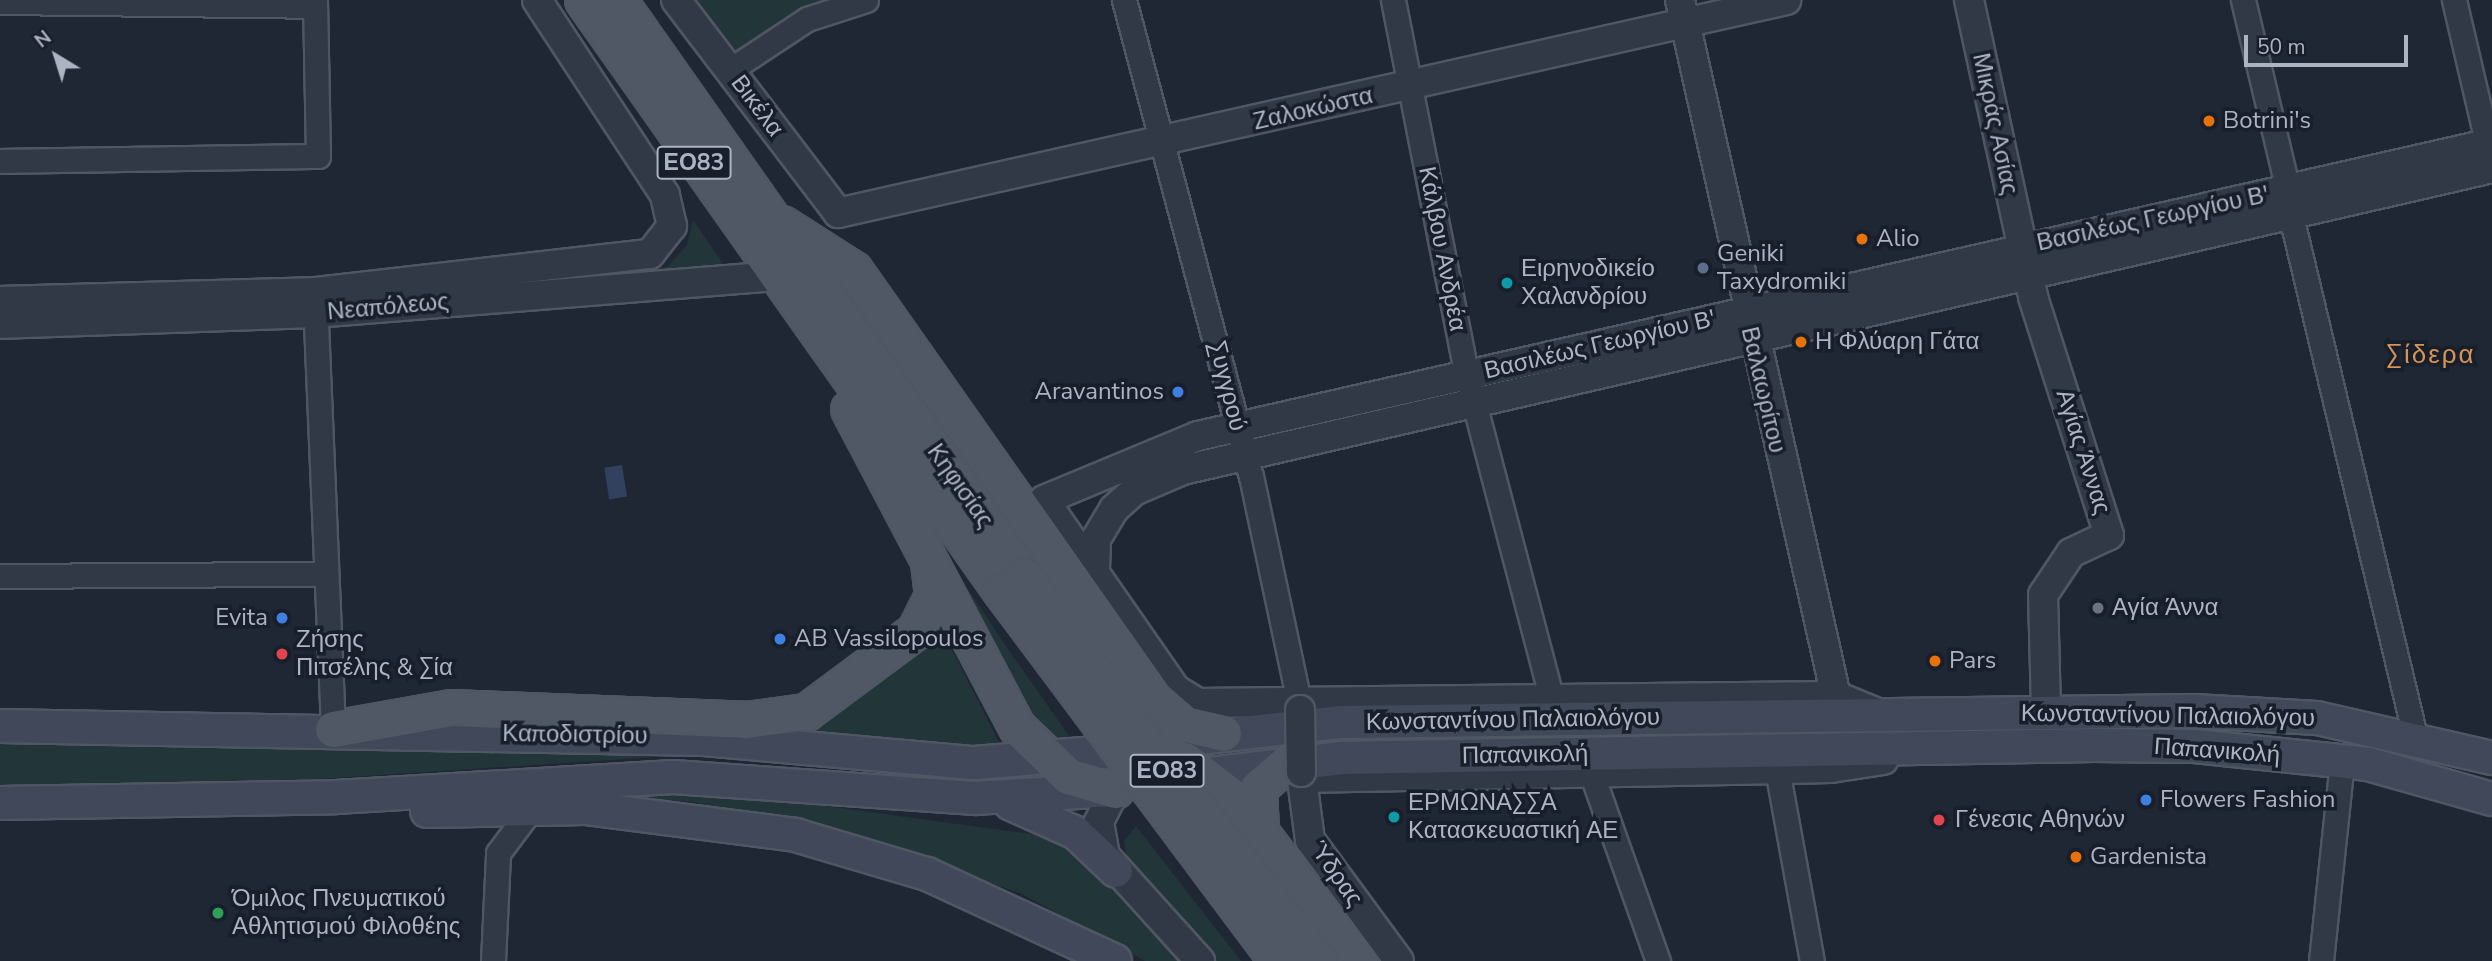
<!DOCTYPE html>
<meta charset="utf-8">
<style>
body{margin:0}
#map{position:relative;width:2492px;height:961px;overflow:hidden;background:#1f2735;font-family:"Nunito Sans",sans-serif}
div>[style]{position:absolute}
.green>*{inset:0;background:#223538}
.water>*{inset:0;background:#32415d;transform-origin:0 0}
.roads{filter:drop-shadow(2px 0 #505664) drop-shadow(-2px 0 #505664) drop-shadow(0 2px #505664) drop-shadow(0 -2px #505664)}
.minor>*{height:23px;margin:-11.5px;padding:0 11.5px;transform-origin:11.5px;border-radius:11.5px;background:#323946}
.tertiary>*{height:28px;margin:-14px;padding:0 14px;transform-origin:14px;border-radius:14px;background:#323946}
.secondary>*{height:32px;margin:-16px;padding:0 16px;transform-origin:16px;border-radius:16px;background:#404859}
.primary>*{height:35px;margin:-17.5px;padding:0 17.5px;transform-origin:17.5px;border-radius:17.5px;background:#505866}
.bridges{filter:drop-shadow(2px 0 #505664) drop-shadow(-2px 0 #505664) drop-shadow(0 2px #505664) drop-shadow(0 -2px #505664)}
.tertiary-bridge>*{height:28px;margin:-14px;padding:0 14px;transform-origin:14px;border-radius:14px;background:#323946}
.primary-bridge>*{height:35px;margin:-17.5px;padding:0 17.5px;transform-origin:17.5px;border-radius:17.5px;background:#505866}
.dots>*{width:19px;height:19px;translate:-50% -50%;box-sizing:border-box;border:4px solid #181e2a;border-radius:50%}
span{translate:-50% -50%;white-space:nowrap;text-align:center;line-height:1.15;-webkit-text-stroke:7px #181e2a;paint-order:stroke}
.shield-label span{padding:2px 5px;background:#181e2a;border:2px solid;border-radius:5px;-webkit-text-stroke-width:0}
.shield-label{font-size:23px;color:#acb3c3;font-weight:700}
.street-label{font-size:24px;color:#acb3c3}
.poi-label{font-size:24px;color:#acb3c3}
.left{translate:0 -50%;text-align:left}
.right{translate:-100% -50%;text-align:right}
.neighbourhood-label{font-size:26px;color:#d39557;letter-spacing:2px}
.north{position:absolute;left:21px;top:21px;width:70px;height:70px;-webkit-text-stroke:5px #181e2a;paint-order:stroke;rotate:322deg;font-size:19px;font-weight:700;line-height:28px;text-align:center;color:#acb3c3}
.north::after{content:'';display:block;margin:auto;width:24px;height:32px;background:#acb3c3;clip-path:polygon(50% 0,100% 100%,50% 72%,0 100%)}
.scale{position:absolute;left:2244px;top:35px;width:164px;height:32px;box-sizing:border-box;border:4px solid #acb3c3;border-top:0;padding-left:9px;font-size:21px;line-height:24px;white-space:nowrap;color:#acb3c3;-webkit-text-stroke:5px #181e2a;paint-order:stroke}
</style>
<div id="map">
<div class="green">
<div style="clip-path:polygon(692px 0,834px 0,733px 57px)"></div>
<div style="clip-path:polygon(693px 220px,724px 265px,343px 303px,343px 299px,667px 267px,687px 245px)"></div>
<div style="clip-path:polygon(911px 504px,1006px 646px,1074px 743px,1064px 747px,1036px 733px)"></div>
<div style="clip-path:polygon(937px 620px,1007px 758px,801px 735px,817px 726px)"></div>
<div style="clip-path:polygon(0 739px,686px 751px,688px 755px,164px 789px,0 792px)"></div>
<div style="clip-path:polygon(643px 791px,738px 794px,1052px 837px,1087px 860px,1181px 961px,1145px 961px,1022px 894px,868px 839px,693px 802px,589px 795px)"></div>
<div style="clip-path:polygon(1136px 826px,1241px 961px,1216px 961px,1127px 861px,1124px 841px)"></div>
</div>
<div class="water">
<div style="left:622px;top:465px;width:32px;height:18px;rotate:81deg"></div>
</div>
<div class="roads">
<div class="minor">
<div style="left:1124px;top:0;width:493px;rotate:75.1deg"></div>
<div style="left:1251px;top:476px;width:231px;rotate:78deg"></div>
<div style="left:1393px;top:0;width:383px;rotate:78.9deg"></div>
<div style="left:1467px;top:376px;width:334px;rotate:75.3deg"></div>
<div style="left:2243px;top:0;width:196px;rotate:76.7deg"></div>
<div style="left:2454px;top:0;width:163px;rotate:76.9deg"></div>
<div style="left:0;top:2px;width:315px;rotate:0.7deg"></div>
<div style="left:730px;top:70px;width:92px;rotate:-33.5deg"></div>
<div style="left:807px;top:19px;width:62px;rotate:-17.9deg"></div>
<div style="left:0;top:161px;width:318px;rotate:-0.9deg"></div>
<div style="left:318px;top:156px;width:156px;rotate:-91.1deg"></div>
<div style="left:2291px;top:216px;width:535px;rotate:76.59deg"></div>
<div style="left:315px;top:299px;width:430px;rotate:87.6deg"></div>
<div style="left:0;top:576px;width:325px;rotate:-0.4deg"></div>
<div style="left:1777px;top:769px;width:195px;rotate:79.7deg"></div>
<div style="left:1591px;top:772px;width:201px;rotate:70.5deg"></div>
<div style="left:493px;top:961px;width:108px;rotate:-87.3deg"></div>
<div style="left:498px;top:853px;width:55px;rotate:-53.1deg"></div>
<div style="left:2321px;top:961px;width:201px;rotate:-84deg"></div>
</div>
<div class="tertiary">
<div style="left:676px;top:0;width:268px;rotate:52.7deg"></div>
<div style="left:838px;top:213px;width:972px;rotate:-12.66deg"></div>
<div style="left:1680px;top:0;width:713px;rotate:77.37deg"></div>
<div style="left:1969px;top:0;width:304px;rotate:77.8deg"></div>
<div style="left:2033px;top:297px;width:250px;rotate:72.3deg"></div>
<div style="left:2109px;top:535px;width:42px;rotate:154.7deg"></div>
<div style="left:2071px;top:553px;width:50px;rotate:123.7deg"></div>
<div style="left:2043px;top:595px;width:117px;rotate:88.5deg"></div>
<div style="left:0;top:301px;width:315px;rotate:-1.6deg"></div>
<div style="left:315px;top:292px;width:337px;rotate:-6.5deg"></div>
<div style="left:650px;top:254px;width:36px;rotate:-52deg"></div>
<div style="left:672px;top:226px;width:32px;rotate:-103deg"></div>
<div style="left:665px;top:195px;width:233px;rotate:-123.3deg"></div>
<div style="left:0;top:324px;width:316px;rotate:-2deg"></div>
<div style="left:316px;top:313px;width:460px;rotate:-4.6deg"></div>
<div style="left:1095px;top:569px;width:30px;rotate:-88deg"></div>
<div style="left:1096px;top:539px;width:35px;rotate:-59deg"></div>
<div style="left:1114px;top:509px;width:27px;rotate:-42deg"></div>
<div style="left:1134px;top:491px;width:53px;rotate:-23.2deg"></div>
<div style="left:1183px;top:470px;width:1343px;rotate:-12.99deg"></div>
<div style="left:1880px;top:714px;width:48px;rotate:-157.8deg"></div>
<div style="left:1836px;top:696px;width:638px;rotate:179.37deg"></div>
<div style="left:1198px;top:703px;width:26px;rotate:-149deg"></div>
<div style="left:1176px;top:690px;width:231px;rotate:-124.8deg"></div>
<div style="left:1044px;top:500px;width:167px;rotate:-22.6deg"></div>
<div style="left:1198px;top:436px;width:1327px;rotate:-12.76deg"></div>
<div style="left:1301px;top:772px;width:69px;rotate:82.5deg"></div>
<div style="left:1310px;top:840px;width:150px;rotate:53.7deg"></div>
<div style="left:1301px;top:778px;width:530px;rotate:-1.08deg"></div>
<div style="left:1831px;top:768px;width:53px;rotate:-8.7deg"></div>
<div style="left:1115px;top:790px;width:36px;rotate:117deg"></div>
<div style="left:1099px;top:822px;width:35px;rotate:80deg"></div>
<div style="left:1105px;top:856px;width:142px;rotate:47.9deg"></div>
</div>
<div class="secondary">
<div style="left:0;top:726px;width:704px;rotate:1.06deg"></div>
<div style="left:704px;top:739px;width:271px;rotate:5.1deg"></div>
<div style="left:974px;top:763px;width:170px;rotate:-4.7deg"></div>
<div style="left:1198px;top:738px;width:144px;rotate:-6.4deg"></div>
<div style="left:1341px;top:722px;width:854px;rotate:-0.74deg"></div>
<div style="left:2195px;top:711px;width:122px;rotate:3.3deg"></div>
<div style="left:2317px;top:718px;width:180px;rotate:12.9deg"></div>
<div style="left:1185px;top:777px;width:157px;rotate:-6.9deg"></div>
<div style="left:1341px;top:758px;width:753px;rotate:-0.99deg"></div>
<div style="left:2094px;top:745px;width:100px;rotate:0.6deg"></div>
<div style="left:2194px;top:746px;width:175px;rotate:5.9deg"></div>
<div style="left:2368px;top:764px;width:129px;rotate:15.8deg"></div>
<div style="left:0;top:803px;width:336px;rotate:-1deg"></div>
<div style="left:336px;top:797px;width:338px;rotate:-3.4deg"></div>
<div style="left:673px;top:777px;width:303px;rotate:4deg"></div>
<div style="left:975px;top:798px;width:138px;rotate:-3.3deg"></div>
<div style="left:1011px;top:804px;width:71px;rotate:24deg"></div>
<div style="left:1076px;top:833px;width:55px;rotate:43.5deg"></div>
<div style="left:427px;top:811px;width:158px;rotate:-1.1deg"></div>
<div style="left:585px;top:808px;width:212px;rotate:7.3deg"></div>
<div style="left:795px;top:835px;width:138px;rotate:16.5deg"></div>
<div style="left:927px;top:874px;width:207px;rotate:24.8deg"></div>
</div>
<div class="primary">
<div style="left:583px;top:0;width:724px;rotate:54.73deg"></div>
<div style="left:618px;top:0;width:704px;rotate:54.89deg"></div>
<div style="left:782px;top:224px;width:85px;rotate:32.6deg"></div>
<div style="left:854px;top:270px;width:523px;rotate:54.88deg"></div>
<div style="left:1155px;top:698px;width:40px;rotate:41deg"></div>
<div style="left:1185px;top:724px;width:39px;rotate:13deg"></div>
<div style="left:849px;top:409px;width:360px;rotate:62.2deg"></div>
<div style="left:1017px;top:727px;width:71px;rotate:43.9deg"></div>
<div style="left:1068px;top:776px;width:49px;rotate:16.6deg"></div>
<div style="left:333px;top:729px;width:120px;rotate:-10.1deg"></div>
<div style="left:451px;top:708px;width:295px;rotate:2.3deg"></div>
<div style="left:746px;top:720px;width:61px;rotate:-7.6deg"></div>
<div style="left:806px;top:712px;width:136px;rotate:-36.6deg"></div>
<div style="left:915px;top:631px;width:40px;rotate:-63.4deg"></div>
<div style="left:933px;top:595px;width:34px;rotate:-97deg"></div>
<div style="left:1153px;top:739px;width:11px;rotate:124deg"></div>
<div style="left:1147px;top:748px;width:41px;rotate:18.4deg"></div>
<div style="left:1186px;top:761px;width:62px;rotate:37.8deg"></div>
<div style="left:1235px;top:799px;width:203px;rotate:52.8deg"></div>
<div style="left:1260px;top:830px;width:42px;rotate:-92.7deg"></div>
<div style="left:1258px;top:788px;width:43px;rotate:-41.2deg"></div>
</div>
</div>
<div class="bridges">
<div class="tertiary-bridge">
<div style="left:1300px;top:710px;width:62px;rotate:89.1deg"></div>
</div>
<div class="primary-bridge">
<div style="left:1023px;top:576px;width:184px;rotate:54.1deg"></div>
<div style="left:1131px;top:725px;width:301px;rotate:51.6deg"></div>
<div style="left:1001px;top:591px;width:462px;rotate:53.2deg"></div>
</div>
</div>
<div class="dots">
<div style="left:2209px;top:121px;background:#e8710a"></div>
<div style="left:1862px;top:239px;background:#e8710a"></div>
<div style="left:1703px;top:268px;background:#5c6f8a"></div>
<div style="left:1507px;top:283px;background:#0f9aa8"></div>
<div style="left:1801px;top:342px;background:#e8710a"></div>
<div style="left:1178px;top:392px;background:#3f7fe0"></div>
<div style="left:2098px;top:608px;background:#6b7280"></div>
<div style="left:282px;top:618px;background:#3f7fe0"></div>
<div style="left:780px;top:639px;background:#3f7fe0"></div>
<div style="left:282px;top:654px;background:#e0444e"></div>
<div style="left:1935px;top:661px;background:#e8710a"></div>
<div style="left:2146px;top:800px;background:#3f7fe0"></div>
<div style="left:1394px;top:817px;background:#0f9aa8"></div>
<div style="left:1939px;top:820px;background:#e0444e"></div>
<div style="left:2076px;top:857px;background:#e8710a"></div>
<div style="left:218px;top:913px;background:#2e9e5b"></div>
</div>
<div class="shield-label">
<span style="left:694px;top:163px">ΕΟ83</span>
<span style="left:1167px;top:771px">ΕΟ83</span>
</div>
<div class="street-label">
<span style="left:757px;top:106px;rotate:53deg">Βικέλα</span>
<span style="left:1313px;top:109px;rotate:-13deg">Ζαλοκώστα</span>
<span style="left:1995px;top:124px;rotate:78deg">Μικράς Ασίας</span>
<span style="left:2153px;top:219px;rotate:-12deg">Βασιλέως Γεωργίου Β'</span>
<span style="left:1442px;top:249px;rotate:79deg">Κάλβου Ανδρέα</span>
<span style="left:388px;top:307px;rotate:-5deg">Νεαπόλεως</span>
<span style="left:1600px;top:345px;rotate:-13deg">Βασιλέως Γεωργίου Β'</span>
<span style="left:1227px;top:386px;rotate:76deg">Συγγρού</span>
<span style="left:1763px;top:390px;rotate:77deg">Βαλαωρίτου</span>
<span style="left:2083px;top:452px;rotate:72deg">Αγίας Άννας</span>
<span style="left:960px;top:486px;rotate:55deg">Κηφισίας</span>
<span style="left:2168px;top:716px;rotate:1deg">Κωνσταντίνου Παλαιολόγου</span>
<span style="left:1513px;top:720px;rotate:-1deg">Κωνσταντίνου Παλαιολόγου</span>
<span style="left:575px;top:735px;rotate:1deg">Καποδιστρίου</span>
<span style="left:2217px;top:751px;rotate:4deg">Παπανικολή</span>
<span style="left:1525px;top:755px;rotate:-1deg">Παπανικολή</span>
<span style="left:1336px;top:874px;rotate:55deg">Ύδρας</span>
</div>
<div class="poi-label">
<span class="left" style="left:2223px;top:121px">Botrini's</span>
<span class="left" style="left:1876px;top:239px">Alio</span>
<span class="left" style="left:1717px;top:268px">Geniki<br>Taxydromiki</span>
<span class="left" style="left:1521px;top:283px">Ειρηνοδικείο<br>Χαλανδρίου</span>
<span class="left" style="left:1815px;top:342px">Η Φλύαρη Γάτα</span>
<span class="right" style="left:1164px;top:392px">Aravantinos</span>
<span class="left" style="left:2112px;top:608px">Αγία Άννα</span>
<span class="right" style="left:268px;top:618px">Evita</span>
<span class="left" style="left:794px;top:639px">AB Vassilopoulos</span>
<span class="left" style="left:296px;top:654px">Ζήσης<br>Πιτσέλης &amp; Σία</span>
<span class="left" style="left:1949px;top:661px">Pars</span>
<span class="left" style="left:2160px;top:800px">Flowers Fashion</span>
<span class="left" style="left:1408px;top:817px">ΕΡΜΩΝΑΣΣΑ<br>Κατασκευαστική ΑΕ</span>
<span class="left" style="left:1955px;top:820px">Γένεσις Αθηνών</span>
<span class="left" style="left:2090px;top:857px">Gardenista</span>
<span class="left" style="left:232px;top:913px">Όμιλος Πνευματικού<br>Αθλητισμού Φιλοθέης</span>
</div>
<div class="neighbourhood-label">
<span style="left:2431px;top:355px">Σίδερα</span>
</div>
<div class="north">N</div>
<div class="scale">50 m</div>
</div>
